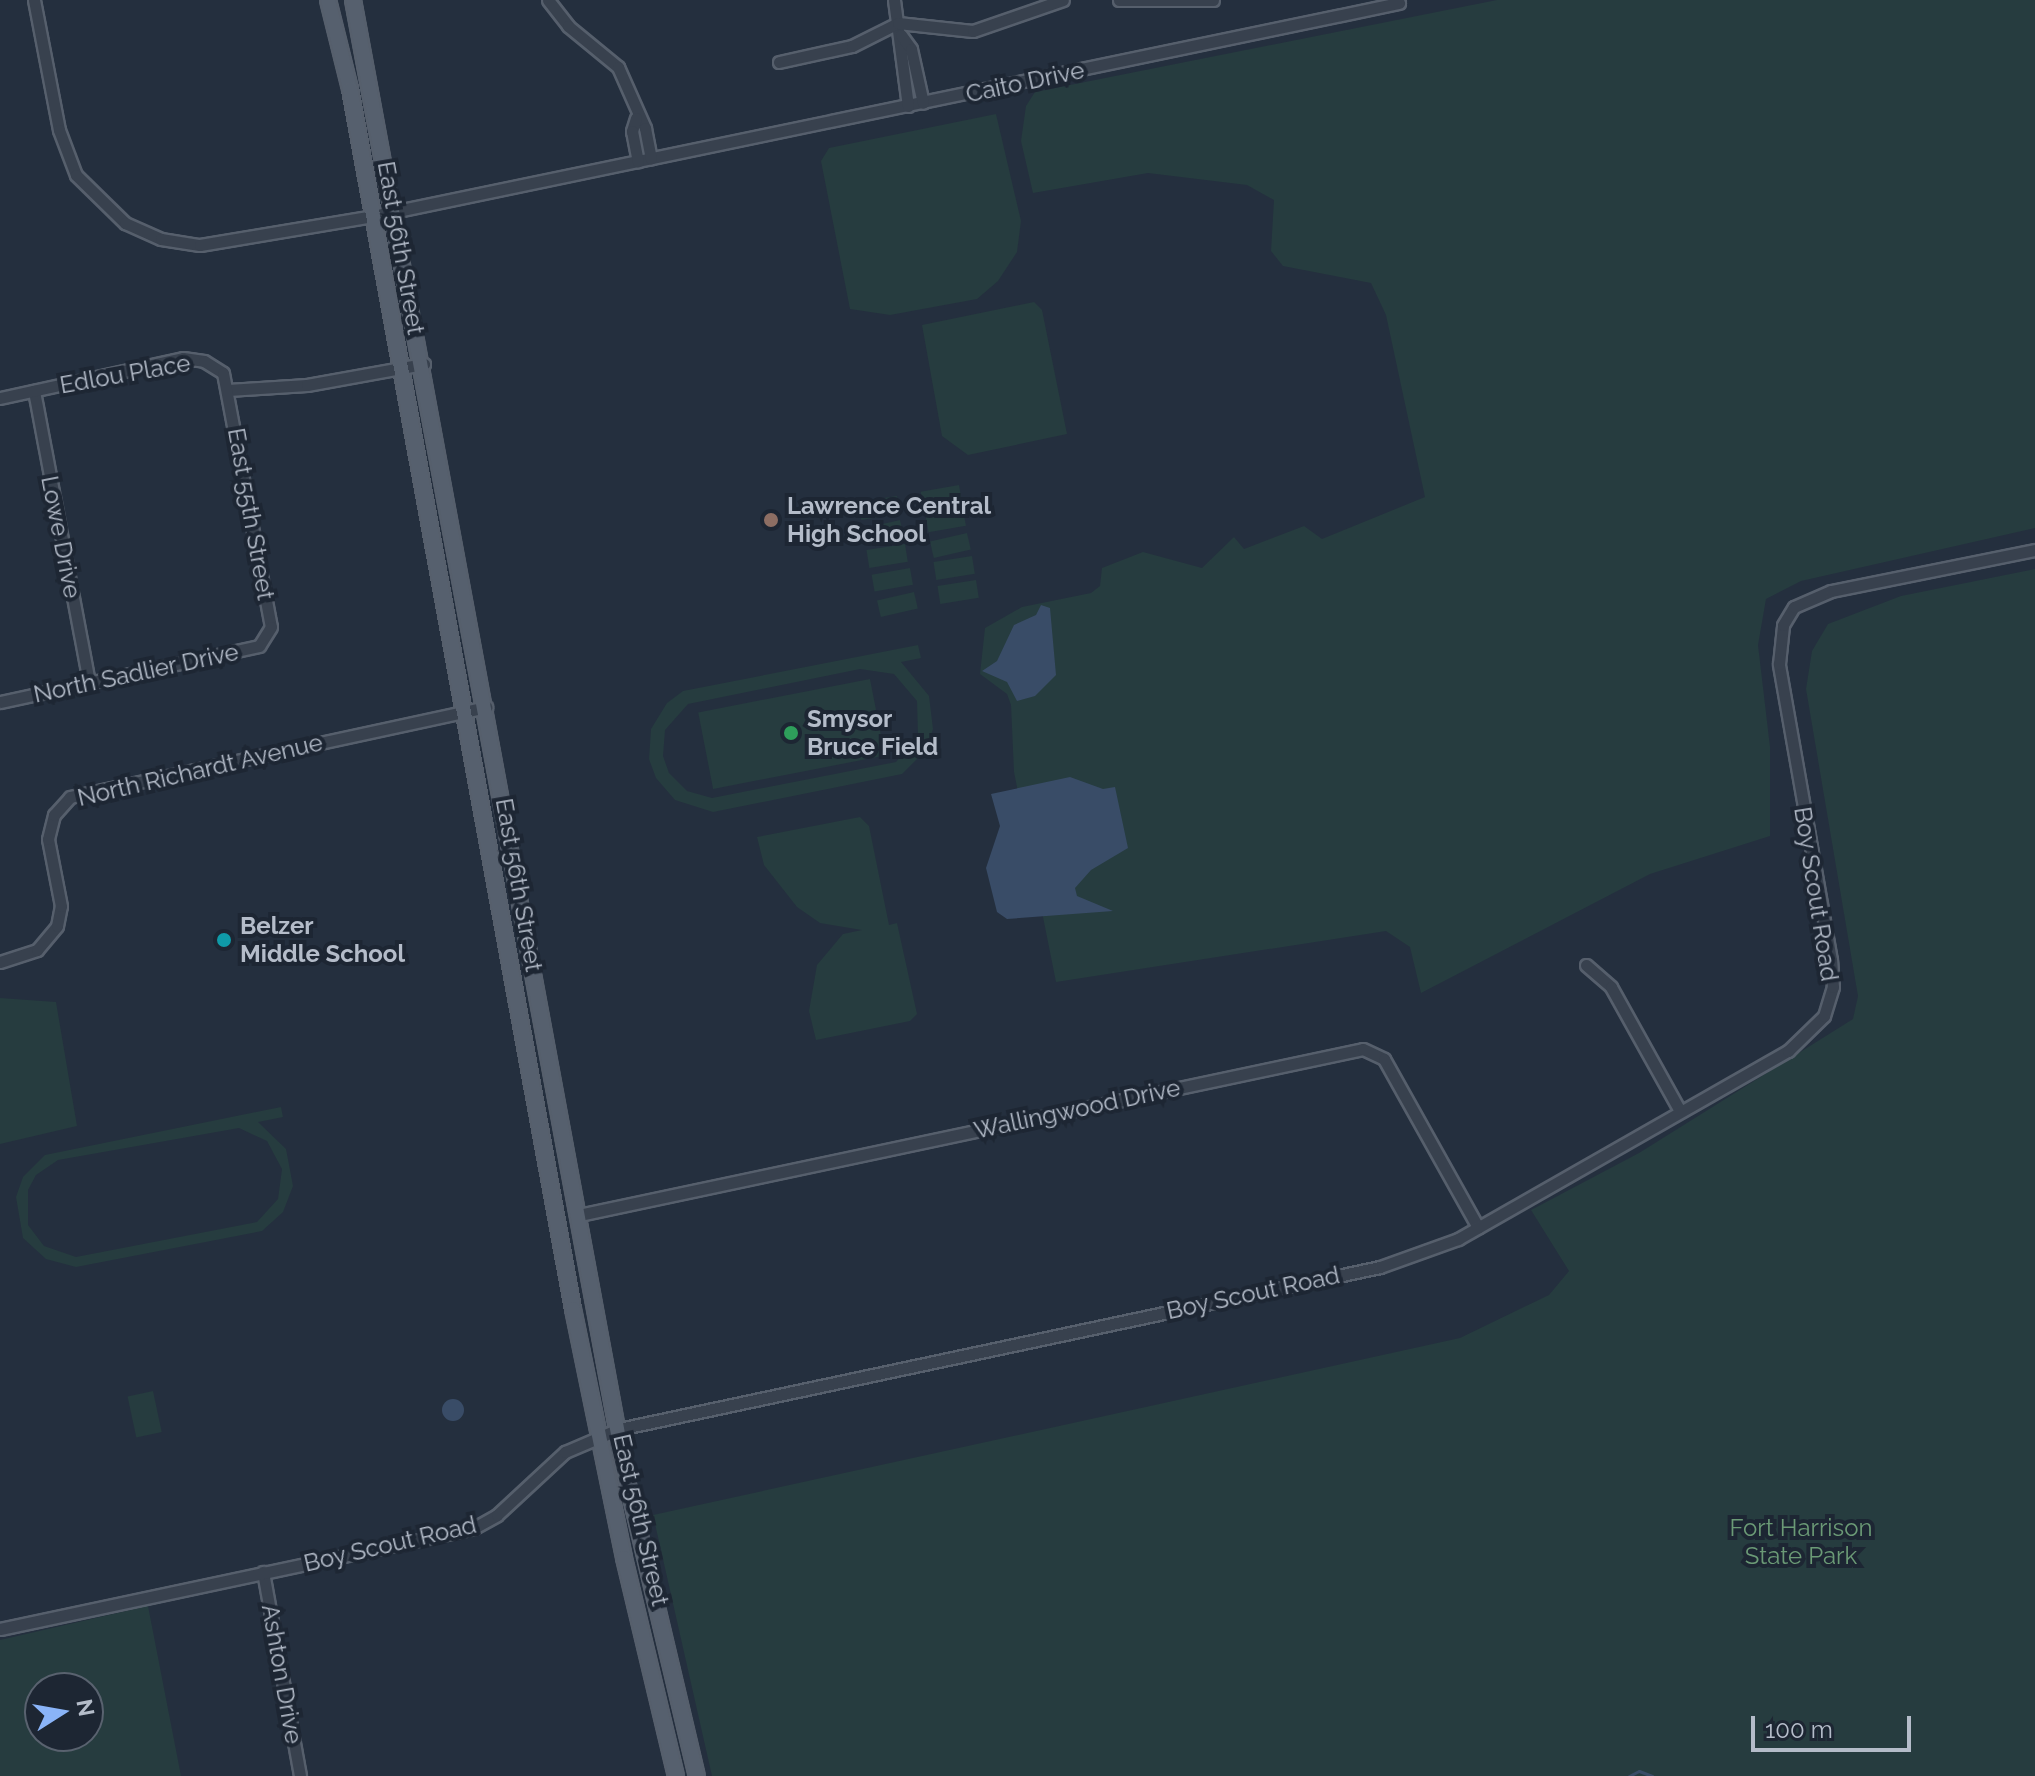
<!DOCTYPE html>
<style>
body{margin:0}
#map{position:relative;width:2035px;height:1776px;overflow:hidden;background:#242f3e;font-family:Raleway,sans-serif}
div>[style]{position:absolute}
.green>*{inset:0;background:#263c3f;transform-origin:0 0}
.water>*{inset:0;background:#394c67}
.round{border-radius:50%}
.stream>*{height:3px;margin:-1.5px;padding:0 1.5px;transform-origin:1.5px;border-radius:1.5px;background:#394c67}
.roads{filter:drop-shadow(2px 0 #565f6c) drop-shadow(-2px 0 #565f6c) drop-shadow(0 2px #565f6c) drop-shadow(0 -2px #565f6c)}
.minor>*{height:11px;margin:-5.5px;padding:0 5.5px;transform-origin:5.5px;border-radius:5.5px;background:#38414e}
.major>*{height:14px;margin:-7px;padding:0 7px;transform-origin:7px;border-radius:7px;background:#56606e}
.dots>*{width:22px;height:22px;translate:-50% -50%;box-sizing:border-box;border:4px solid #1d2633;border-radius:50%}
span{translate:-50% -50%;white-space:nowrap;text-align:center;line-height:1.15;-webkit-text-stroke:8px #1d2633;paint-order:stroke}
.street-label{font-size:24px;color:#b4bcc9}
.poi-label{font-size:24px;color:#b4bcc9;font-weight:700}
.left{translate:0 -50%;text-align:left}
.park-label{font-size:24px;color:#6b9a76}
.north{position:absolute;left:24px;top:1672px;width:80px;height:80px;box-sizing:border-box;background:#1d2633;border:2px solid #59626f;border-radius:50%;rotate:79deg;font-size:22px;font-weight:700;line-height:32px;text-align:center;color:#b4bcc9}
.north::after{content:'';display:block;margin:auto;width:28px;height:36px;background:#8ab4f8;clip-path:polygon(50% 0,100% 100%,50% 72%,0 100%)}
.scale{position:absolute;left:1751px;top:1716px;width:160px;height:36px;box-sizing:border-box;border:4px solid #b4bcc9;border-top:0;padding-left:10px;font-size:24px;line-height:28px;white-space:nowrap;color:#b4bcc9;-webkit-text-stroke:6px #1d2633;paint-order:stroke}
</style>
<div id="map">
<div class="green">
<div style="clip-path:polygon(1497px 0,2035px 0,2035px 528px,1801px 581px,1766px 599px,1758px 645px,1770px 747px,1770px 836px,1650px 874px,1421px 993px,1410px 947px,1386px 931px,1056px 982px,1014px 772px,1011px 705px,1007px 694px,980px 674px,985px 628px,1022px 607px,1091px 593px,1100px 586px,1102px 568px,1143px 552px,1202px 568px,1234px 537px,1244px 549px,1304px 526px,1322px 539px,1425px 497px,1386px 315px,1371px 283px,1283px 266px,1271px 251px,1274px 200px,1247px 185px,1148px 173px,1033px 193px,1021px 141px,1026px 106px,1035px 92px)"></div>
<div style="clip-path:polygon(996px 114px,1021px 221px,1017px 252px,998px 281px,977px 299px,890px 315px,850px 309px,821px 161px,829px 148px)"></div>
<div style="clip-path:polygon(1034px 302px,1042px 310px,1067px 434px,968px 455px,942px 436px,922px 325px)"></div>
<div style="left:959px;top:485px;width:17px;height:39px;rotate:80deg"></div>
<div style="left:897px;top:496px;width:18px;height:39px;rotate:81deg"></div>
<div style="left:963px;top:509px;width:17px;height:38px;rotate:80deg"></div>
<div style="left:900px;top:520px;width:18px;height:38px;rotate:77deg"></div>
<div style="left:967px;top:533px;width:17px;height:38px;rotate:77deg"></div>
<div style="left:905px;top:544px;width:18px;height:39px;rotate:81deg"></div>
<div style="left:972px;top:556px;width:18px;height:39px;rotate:81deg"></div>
<div style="left:910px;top:568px;width:17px;height:39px;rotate:80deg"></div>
<div style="clip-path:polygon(2035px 569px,2035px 1776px,712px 1776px,653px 1515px,1460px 1338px,1549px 1295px,1569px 1271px,1531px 1210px,1639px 1153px,1853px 1019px,1858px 996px,1806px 689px,1812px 651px,1828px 624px,1901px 596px)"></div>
<div style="left:976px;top:580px;width:18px;height:39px;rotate:81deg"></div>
<div style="left:914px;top:592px;width:17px;height:38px;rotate:77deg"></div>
<div style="clip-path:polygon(evenodd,918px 645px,921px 658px,901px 662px,929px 696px,933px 729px,926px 750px,902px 774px,713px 812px,675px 800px,656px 778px,649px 759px,651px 729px,667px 703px,683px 691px,918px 645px,860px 669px,894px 674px,917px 701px,918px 735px,896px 762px,712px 798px,687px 791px,669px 773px,663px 756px,665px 730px,688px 704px,860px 669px)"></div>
<div style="left:870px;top:679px;width:78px;height:175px;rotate:79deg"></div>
<div style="clip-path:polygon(860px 817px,869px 826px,889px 925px,897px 923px,917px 1014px,910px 1021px,816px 1040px,809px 1011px,817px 965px,843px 934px,862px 930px,820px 923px,797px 907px,764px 865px,757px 837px)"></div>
<div style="clip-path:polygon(0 998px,56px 1002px,77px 1126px,0 1144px)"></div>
<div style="clip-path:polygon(evenodd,281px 1107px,283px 1117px,258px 1122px,286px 1149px,293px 1186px,283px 1212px,262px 1231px,76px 1267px,46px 1259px,23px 1238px,16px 1197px,23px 1177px,45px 1155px,281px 1107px,239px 1128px,267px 1141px,282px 1169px,278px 1199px,257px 1222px,76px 1257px,44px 1246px,28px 1225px,28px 1190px,36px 1175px,58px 1160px,239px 1128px)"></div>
<div style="left:153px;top:1391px;width:42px;height:26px;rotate:78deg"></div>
<div style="clip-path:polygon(evenodd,148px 1606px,181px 1776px,0 1776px,0 1640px,148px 1606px,40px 1688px,88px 1688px,88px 1736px,40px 1736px,40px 1688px)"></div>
</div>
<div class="water">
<div style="clip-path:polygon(1041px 605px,1050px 608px,1056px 675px,1035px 696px,1017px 701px,1007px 682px,982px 671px,997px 661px,1014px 625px,1036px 615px)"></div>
<div style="clip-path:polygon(1070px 777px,1103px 789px,1115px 787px,1128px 848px,1091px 870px,1075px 888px,1077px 896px,1113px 911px,1007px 919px,997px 912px,986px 868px,1000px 826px,991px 794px)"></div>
<div class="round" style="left:442px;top:1399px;width:22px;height:22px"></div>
</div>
<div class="stream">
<div style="left:1629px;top:1776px;width:11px;rotate:-27deg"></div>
<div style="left:1639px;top:1771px;width:14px;rotate:21deg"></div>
</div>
<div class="roads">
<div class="minor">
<div style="left:34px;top:0;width:132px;rotate:79.1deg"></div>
<div style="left:59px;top:130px;width:48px;rotate:69.3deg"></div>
<div style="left:76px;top:175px;width:69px;rotate:44.4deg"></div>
<div style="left:125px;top:223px;width:39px;rotate:24deg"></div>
<div style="left:161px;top:239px;width:39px;rotate:9deg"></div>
<div style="left:200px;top:245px;width:175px;rotate:-9.5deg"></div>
<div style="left:373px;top:216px;width:1048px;rotate:-11.73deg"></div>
<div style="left:548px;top:0;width:33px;rotate:52deg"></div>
<div style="left:568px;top:26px;width:65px;rotate:39.4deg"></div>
<div style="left:618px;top:67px;width:67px;rotate:66.1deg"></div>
<div style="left:645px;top:128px;width:31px;rotate:79deg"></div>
<div style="left:894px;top:0;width:107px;rotate:82.5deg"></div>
<div style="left:1119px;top:0;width:94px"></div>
<div style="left:901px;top:35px;width:17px;rotate:54deg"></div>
<div style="left:911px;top:49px;width:55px;rotate:77.5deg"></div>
<div style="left:779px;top:62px;width:75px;rotate:-12.4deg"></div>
<div style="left:852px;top:46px;width:51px;rotate:-26.6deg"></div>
<div style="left:898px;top:23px;width:75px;rotate:6.1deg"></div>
<div style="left:973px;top:31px;width:95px;rotate:-19deg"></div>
<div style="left:636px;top:118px;width:14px;rotate:107deg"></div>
<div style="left:632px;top:131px;width:31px;rotate:79deg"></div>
<div style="left:228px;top:390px;width:79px;rotate:-3.6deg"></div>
<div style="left:307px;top:385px;width:119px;rotate:-10.2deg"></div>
<div style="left:34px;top:391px;width:297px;rotate:79.3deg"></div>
<div style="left:0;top:398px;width:187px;rotate:-12.3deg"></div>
<div style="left:183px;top:358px;width:21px;rotate:8deg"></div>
<div style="left:204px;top:361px;width:22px;rotate:32deg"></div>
<div style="left:223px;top:373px;width:258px;rotate:79.3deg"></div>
<div style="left:271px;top:627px;width:22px;rotate:122deg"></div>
<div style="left:259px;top:646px;width:265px;rotate:167.8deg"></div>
<div style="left:0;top:962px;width:39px;rotate:-18deg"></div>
<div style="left:37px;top:950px;width:31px;rotate:-50deg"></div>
<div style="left:57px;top:926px;width:20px;rotate:-79deg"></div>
<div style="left:61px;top:906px;width:68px;rotate:-101deg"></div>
<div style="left:48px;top:839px;width:25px;rotate:-76deg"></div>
<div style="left:54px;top:815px;width:24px;rotate:-48deg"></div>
<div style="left:70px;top:797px;width:426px;rotate:-12.2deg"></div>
<div style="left:1586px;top:965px;width:33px;rotate:41deg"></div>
<div style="left:1611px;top:987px;width:142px;rotate:60.9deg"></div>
<div style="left:579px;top:1215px;width:801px;rotate:-11.95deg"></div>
<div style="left:1363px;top:1049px;width:23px;rotate:25deg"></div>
<div style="left:1384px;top:1059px;width:193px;rotate:60.8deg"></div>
<div style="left:263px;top:1572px;width:207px;rotate:79.7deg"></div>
<div style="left:0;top:1629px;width:485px;rotate:-12deg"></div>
<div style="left:474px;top:1528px;width:26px;rotate:-29deg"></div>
<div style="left:497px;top:1515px;width:93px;rotate:-42.8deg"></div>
<div style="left:565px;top:1452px;width:59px;rotate:-23.1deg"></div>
<div style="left:619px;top:1429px;width:778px;rotate:-12.02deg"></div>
<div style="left:1380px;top:1267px;width:83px;rotate:-19.7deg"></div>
<div style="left:1458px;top:1239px;width:380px;rotate:-29.7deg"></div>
<div style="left:1788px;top:1051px;width:50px;rotate:-44.2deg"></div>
<div style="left:1824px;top:1016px;width:30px;rotate:-73deg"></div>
<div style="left:1833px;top:987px;width:27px;rotate:-94deg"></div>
<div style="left:1831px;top:960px;width:301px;rotate:-100deg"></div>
<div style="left:1779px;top:664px;width:39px;rotate:-84deg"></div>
<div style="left:1783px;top:625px;width:21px;rotate:-59deg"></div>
<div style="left:1794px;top:607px;width:40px;rotate:-23.4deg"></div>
<div style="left:1831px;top:591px;width:208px;rotate:-11.4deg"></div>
</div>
<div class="major">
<div style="left:328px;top:0;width:92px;rotate:76.1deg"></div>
<div style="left:350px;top:89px;width:1240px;rotate:79.64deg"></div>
<div style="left:573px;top:1309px;width:254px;rotate:78.4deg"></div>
<div style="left:624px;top:1558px;width:224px;rotate:76.6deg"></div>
<div style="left:353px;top:0;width:1497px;rotate:79.53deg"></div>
<div style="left:625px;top:1472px;width:312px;rotate:76.7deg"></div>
</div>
</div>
<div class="dots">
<div style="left:771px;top:520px;background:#8d6e63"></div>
<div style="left:791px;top:733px;background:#2e9e5b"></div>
<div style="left:224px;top:940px;background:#0f9aa8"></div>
</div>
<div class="street-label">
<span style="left:1025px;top:82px;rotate:-12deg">Caito Drive</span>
<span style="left:401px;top:248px;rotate:80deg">East 56th Street</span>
<span style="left:125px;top:374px;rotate:-10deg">Edlou Place</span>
<span style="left:251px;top:514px;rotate:80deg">East 55th Street</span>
<span style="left:61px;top:537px;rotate:79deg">Lowe Drive</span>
<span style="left:136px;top:673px;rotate:-12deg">North Sadlier Drive</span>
<span style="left:200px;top:770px;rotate:-13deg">North Richardt Avenue</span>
<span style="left:519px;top:885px;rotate:80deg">East 56th Street</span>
<span style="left:1816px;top:894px;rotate:81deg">Boy Scout Road</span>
<span style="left:1077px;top:1109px;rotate:-12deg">Wallingwood Drive</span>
<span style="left:1253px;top:1293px;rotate:-12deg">Boy Scout Road</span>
<span style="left:641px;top:1520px;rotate:77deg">East 56th Street</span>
<span style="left:390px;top:1544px;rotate:-13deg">Boy Scout Road</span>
<span style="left:282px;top:1674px;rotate:80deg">Ashton Drive</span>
</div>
<div class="poi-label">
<span class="left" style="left:787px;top:520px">Lawrence Central<br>High School</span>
<span class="left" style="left:807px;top:733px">Smysor<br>Bruce Field</span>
<span class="left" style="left:240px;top:940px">Belzer<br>Middle School</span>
</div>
<div class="park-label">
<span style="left:1801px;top:1542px">Fort Harrison<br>State Park</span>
</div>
<div class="north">N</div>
<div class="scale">100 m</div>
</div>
